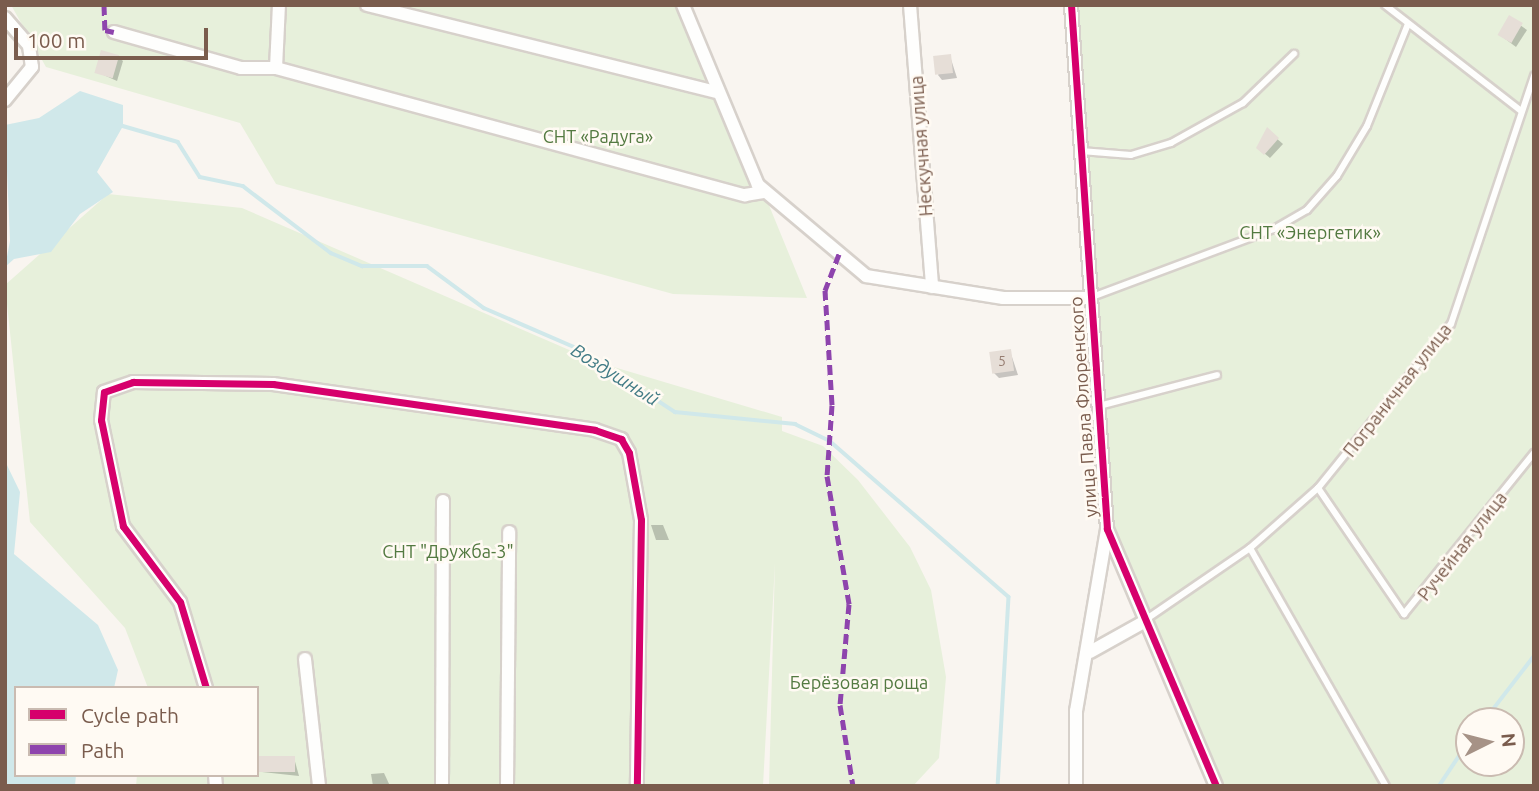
<!DOCTYPE html>
<meta charset="utf-8">
<style>
body{margin:0}
#map{position:relative;width:1539px;height:791px;overflow:hidden;background:#f9f5f0;font-family:Ubuntu,sans-serif}
div>[style]{position:absolute}
.green>*{inset:0;background:#e7f0db}
.water>*{inset:0;background:#d0e8ea}
.shadow>*{inset:0;background:#0003}
.stream>*{height:3.5px;margin:-1.75px;padding:0 1.75px;transform-origin:1.75px;border-radius:1.75px;background:#d0e8ea}
.building>*{inset:0;background:#e6ded7;transform-origin:0 0}
.roads{filter:drop-shadow(2px 0 #d7d1cb) drop-shadow(-2px 0 #d7d1cb) drop-shadow(0 2px #d7d1cb) drop-shadow(0 -2px #d7d1cb)}
.service>*{height:6px;margin:-3px;padding:0 3px;transform-origin:3px;border-radius:3px;background:#fefefd}
.minor>*{height:12px;margin:-6px;padding:0 6px;transform-origin:6px;border-radius:6px;background:#fefefd}
.quiet>*{height:5px;margin-top:-2.5px;transform-origin:0;background:repeating-linear-gradient(90deg,#8e44ad 0 10px,transparent 0 15px)}
.cycleway>*{height:7px;margin:-3.5px;padding:0 3.5px;transform-origin:3.5px;border-radius:3.5px;background:#d6006c}
span{translate:-50% -50%;white-space:nowrap;text-align:center;line-height:1.15;-webkit-text-stroke:5px #fffaf3;paint-order:stroke}
.number-label{font-size:14px;color:#977e72}
.number-label span{-webkit-text-stroke-width:0}
.park-label{font-size:18px;color:#537a41}
.street-label{font-size:18px;color:#7a5c4d}
.water-label{font-size:19px;color:#437c86;font-style:italic}
.frame{position:absolute;inset:0;border:7px solid #7a5c4d;pointer-events:none}
.legend{position:absolute;left:14px;top:686px;width:245px;height:91px;box-sizing:border-box;background:#fffaf3;border:2px solid #cabbb1;margin:0;padding:9px 12px;list-style:none;font-size:21px;color:#7a5c4d}
.legend li{display:flex;align-items:center;gap:14px;height:35px}
.legend b{width:35px;border:2px solid #cabbb1}
.north{position:absolute;left:1455px;top:707px;width:70px;height:70px;box-sizing:border-box;background:#fffaf3;border:2px solid #cabbb1;border-radius:50%;rotate:84deg;font-size:19px;font-weight:700;line-height:28px;text-align:center;color:#7a5c4d}
.north::after{content:'';display:block;margin:auto;width:24px;height:32px;background:#a69286;clip-path:polygon(50% 0,100% 100%,50% 72%,0 100%)}
.scale{position:absolute;left:14px;top:28px;width:194px;height:32px;box-sizing:border-box;border:4px solid #7a5c4d;border-top:0;padding-left:9px;font-size:21px;line-height:24px;white-space:nowrap;color:#7a5c4d;-webkit-text-stroke:5px #fffaf3;paint-order:stroke}
</style>
<div id="map">
<div class="green">
<div style="clip-path:polygon(11px 5px,687px 5px,807px 298px,673px 294px,276px 184px,240px 123px,46px 67px)"></div>
<div style="clip-path:polygon(evenodd,1071px 5px,1534px 5px,1534px 786px,1215px 786px,1109px 521px,1071px 5px,1469px 721px,1511px 721px,1511px 763px,1469px 763px,1469px 721px)"></div>
<div style="clip-path:polygon(108px 194px,242px 208px,597px 362px,782px 417px,782px 431px,823px 446px,858px 480px,910px 547px,931px 590px,946px 677px,939px 758px,913px 786px,769px 786px,775px 563px,763px 786px,136px 786px,137px 775px,257px 775px,257px 688px,148px 688px,125px 628px,30px 522px,5px 285px)"></div>
</div>
<div class="water">
<div style="clip-path:polygon(80px 91px,123px 105px,123px 126px,97px 172px,113px 192px,80px 214px,51px 252px,14px 259px,5px 267px,10px 241px,5px 125px,39px 118px)"></div>
<div style="clip-path:polygon(5px 461px,20px 492px,14px 554px,98px 625px,118px 670px,114px 688px,16px 688px,16px 775px,76px 775px,75px 786px,5px 786px)"></div>
</div>
<div class="shadow">
<div style="clip-path:polygon(1510px 18px,1527px 30px,1516px 47px,1500px 35px)"></div>
<div style="clip-path:polygon(950px 56px,957px 78px,942px 80px,938px 75px)"></div>
<div style="clip-path:polygon(118px 57px,123px 61px,117px 81px,97px 72px)"></div>
<div style="clip-path:polygon(1267px 130px,1283px 144px,1270px 158px,1258px 148px)"></div>
<div style="clip-path:polygon(1010px 351px,1018px 375px,999px 378px,994px 373px)"></div>
<div style="clip-path:polygon(651px 525px,663px 525px,669px 540px,656px 540px)"></div>
<div style="clip-path:polygon(294px 758px,299px 776px,262px 772px)"></div>
<div style="clip-path:polygon(384px 773px,390px 786px,373px 786px,371px 774px)"></div>
</div>
<div class="stream">
<div style="left:123px;top:126px;width:57px;rotate:16.2deg"></div>
<div style="left:178px;top:142px;width:41px;rotate:57.8deg"></div>
<div style="left:200px;top:177px;width:44px;rotate:11.8deg"></div>
<div style="left:243px;top:186px;width:111px;rotate:37.3deg"></div>
<div style="left:331px;top:253px;width:34px;rotate:23deg"></div>
<div style="left:362px;top:266px;width:65px"></div>
<div style="left:427px;top:266px;width:71px;rotate:36.4deg"></div>
<div style="left:484px;top:308px;width:106px;rotate:23.4deg"></div>
<div style="left:581px;top:350px;width:113px;rotate:33.4deg"></div>
<div style="left:675px;top:412px;width:121px;rotate:5.7deg"></div>
<div style="left:795px;top:424px;width:39px;rotate:26deg"></div>
<div style="left:830px;top:441px;width:237px;rotate:41.1deg"></div>
<div style="left:1009px;top:597px;width:189px;rotate:93.3deg"></div>
<div style="left:1484px;top:721px;width:82px;rotate:-52.4deg"></div>
<div style="left:1439px;top:786px;width:54px;rotate:-56.3deg"></div>
</div>
<div class="building">
<div style="left:1509px;top:15px;width:16px;height:23px;rotate:30deg"></div>
<div style="left:101px;top:50px;width:19px;height:24px;rotate:16deg"></div>
<div style="left:951px;top:54px;width:19px;height:18px;rotate:84deg"></div>
<div style="clip-path:polygon(1267px 127px,1279px 138px,1264px 155px,1256px 148px)"></div>
<div style="left:1011px;top:349px;width:22px;height:22px;rotate:82deg"></div>
<div style="left:295px;top:756px;width:16px;height:36px;rotate:90deg"></div>
</div>
<div class="roads">
<div class="service">
<div style="left:1385px;top:5px;width:171px;rotate:37.9deg"></div>
<div style="left:1081px;top:151px;width:50px;rotate:4.6deg"></div>
<div style="left:1131px;top:155px;width:42px;rotate:-16.7deg"></div>
<div style="left:1171px;top:143px;width:82px;rotate:-29.1deg"></div>
<div style="left:1243px;top:103px;width:71px;rotate:-43.9deg"></div>
<div style="left:1092px;top:297px;width:194px;rotate:-20.5deg"></div>
<div style="left:1274px;top:229px;width:38px;rotate:-30deg"></div>
<div style="left:1307px;top:210px;width:45px;rotate:-48.6deg"></div>
<div style="left:1337px;top:176px;width:58px;rotate:-59deg"></div>
<div style="left:1367px;top:126px;width:110px;rotate:-68.1deg"></div>
<div style="left:1099px;top:406px;width:122px;rotate:-14.7deg"></div>
<div style="left:1318px;top:488px;width:153px;rotate:55.7deg"></div>
<div style="left:1404px;top:614px;width:207px;rotate:-51.1deg"></div>
<div style="left:1250px;top:548px;width:274px;rotate:60.3deg"></div>
<div style="left:1145px;top:620px;width:127px;rotate:-34.4deg"></div>
<div style="left:1250px;top:548px;width:91px;rotate:-41.4deg"></div>
<div style="left:1318px;top:488px;width:211px;rotate:-51deg"></div>
<div style="left:1451px;top:324px;width:262px;rotate:-71.5deg"></div>
</div>
<div class="minor">
<div style="left:367px;top:5px;width:360px;rotate:14deg"></div>
<div style="left:683px;top:5px;width:195px;rotate:67.4deg"></div>
<div style="left:758px;top:185px;width:141px;rotate:40.1deg"></div>
<div style="left:866px;top:276px;width:139px;rotate:9.1deg"></div>
<div style="left:1003px;top:298px;width:88px"></div>
<div style="left:910px;top:5px;width:283px;rotate:85.5deg"></div>
<div style="left:1071px;top:5px;width:525px;rotate:86.07deg"></div>
<div style="left:1107px;top:529px;width:279px;rotate:67deg"></div>
<div style="left:5px;top:18px;width:37px;rotate:49deg"></div>
<div style="left:29px;top:46px;width:21px;rotate:82deg"></div>
<div style="left:32px;top:67px;width:43px;rotate:129.3deg"></div>
<div style="left:114px;top:32px;width:132px;rotate:15.8deg"></div>
<div style="left:241px;top:68px;width:35px"></div>
<div style="left:276px;top:68px;width:486px;rotate:15.2deg"></div>
<div style="left:745px;top:195px;width:20px;rotate:-9deg"></div>
<div style="left:276px;top:68px;width:63px;rotate:-87.3deg"></div>
<div style="left:1090px;top:652px;width:60px;rotate:-29.1deg"></div>
<div style="left:305px;top:659px;width:128px;rotate:83.7deg"></div>
<div style="left:206px;top:688px;width:90px;rotate:-106.8deg"></div>
<div style="left:180px;top:602px;width:95px;rotate:-126.9deg"></div>
<div style="left:123px;top:526px;width:108px;rotate:-101.7deg"></div>
<div style="left:101px;top:420px;width:28px;rotate:-84deg"></div>
<div style="left:104px;top:392px;width:31px;rotate:-19deg"></div>
<div style="left:133px;top:382px;width:140px;rotate:0.8deg"></div>
<div style="left:273px;top:384px;width:325px;rotate:8.1deg"></div>
<div style="left:595px;top:430px;width:28px;rotate:19deg"></div>
<div style="left:621px;top:439px;width:16px;rotate:60deg"></div>
<div style="left:629px;top:453px;width:68px;rotate:79.8deg"></div>
<div style="left:641px;top:520px;width:266px;rotate:90.9deg"></div>
<div style="left:215px;top:775px;width:11px;rotate:85deg"></div>
<div style="left:442px;top:786px;width:285px;rotate:-89.8deg"></div>
<div style="left:507px;top:786px;width:254px;rotate:-89.5deg"></div>
<div style="left:1076px;top:786px;width:75px;rotate:-90deg"></div>
<div style="left:1076px;top:711px;width:184px;rotate:-80.3deg"></div>
</div>
</div>
<div class="quiet">
<div style="left:104px;top:5px;width:25px;rotate:88deg"></div>
<div style="left:105px;top:30px;width:9px;rotate:13deg"></div>
<div style="left:839px;top:254px;width:39px;rotate:111deg"></div>
<div style="left:825px;top:290px;width:115px;rotate:86.5deg"></div>
<div style="left:832px;top:405px;width:71px;rotate:94deg"></div>
<div style="left:827px;top:476px;width:130px;rotate:80.2deg"></div>
<div style="left:849px;top:604px;width:101px;rotate:95.1deg"></div>
<div style="left:840px;top:705px;width:82px;rotate:80.9deg"></div>
</div>
<div class="cycleway">
<div style="left:1071px;top:5px;width:525px;rotate:86.07deg"></div>
<div style="left:1107px;top:529px;width:279px;rotate:67deg"></div>
<div style="left:206px;top:688px;width:90px;rotate:-106.8deg"></div>
<div style="left:180px;top:602px;width:95px;rotate:-126.9deg"></div>
<div style="left:123px;top:526px;width:108px;rotate:-101.7deg"></div>
<div style="left:101px;top:420px;width:28px;rotate:-84deg"></div>
<div style="left:104px;top:392px;width:31px;rotate:-19deg"></div>
<div style="left:133px;top:382px;width:140px;rotate:0.8deg"></div>
<div style="left:273px;top:384px;width:325px;rotate:8.1deg"></div>
<div style="left:595px;top:430px;width:28px;rotate:19deg"></div>
<div style="left:621px;top:439px;width:16px;rotate:60deg"></div>
<div style="left:629px;top:453px;width:68px;rotate:79.8deg"></div>
<div style="left:641px;top:520px;width:266px;rotate:90.9deg"></div>
</div>
<div class="number-label">
<span style="left:1002px;top:361px">5</span>
</div>
<div class="park-label">
<span style="left:598px;top:136px">СНТ «Радуга»</span>
<span style="left:1310px;top:232px">СНТ «Энергетик»</span>
<span style="left:448px;top:551px">СНТ "Дружба-3"</span>
<span style="left:859px;top:682px">Берёзовая роща</span>
</div>
<div class="street-label">
<span style="left:921px;top:146px;rotate:-94deg">Нескучная улица</span>
<span style="left:1397px;top:390px;rotate:-52deg">Пограничная улица</span>
<span style="left:1083px;top:407px;rotate:-94deg">улица Павла Флоренского</span>
<span style="left:1462px;top:546px;rotate:-52deg">Ручейная улица</span>
</div>
<div class="water-label">
<span style="left:615px;top:375px;rotate:32deg">Воздушный</span>
</div>
<div class="frame"></div>
<ul class="legend">
<li><b style="height:9px;background:#d6006c"></b>Cycle path</li>
<li><b style="height:9px;background:#8e44ad"></b>Path</li>
</ul>
<div class="north">N</div>
<div class="scale">100 m</div>
</div>
